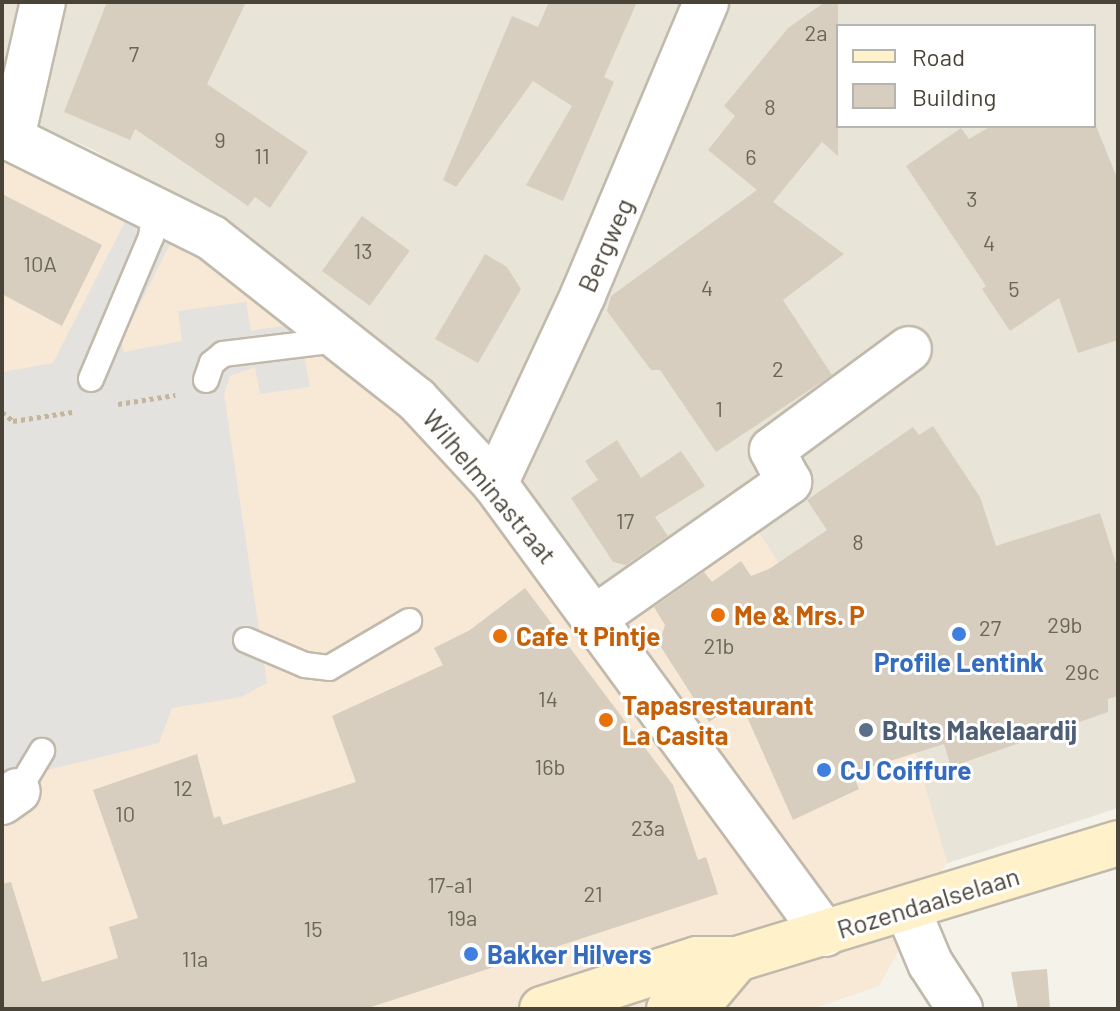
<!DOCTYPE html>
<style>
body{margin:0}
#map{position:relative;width:1120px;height:1011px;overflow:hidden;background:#f5f2ea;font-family:Barlow,sans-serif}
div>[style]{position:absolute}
.residential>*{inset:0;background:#e9e4d8}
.commercial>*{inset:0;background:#f7e9d6}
.parking>*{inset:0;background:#e4e2de}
.building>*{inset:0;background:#d7cebf;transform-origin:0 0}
.path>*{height:5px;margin-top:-2.5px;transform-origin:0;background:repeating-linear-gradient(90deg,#c3b69d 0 4px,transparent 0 8px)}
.roads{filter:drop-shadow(2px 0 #c1baac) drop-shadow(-2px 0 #c1baac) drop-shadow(0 2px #c1baac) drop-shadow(0 -2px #c1baac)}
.lane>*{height:24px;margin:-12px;padding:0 12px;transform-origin:12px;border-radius:12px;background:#fff}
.street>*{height:44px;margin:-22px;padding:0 22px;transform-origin:22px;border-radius:22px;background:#fff}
.secondary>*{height:44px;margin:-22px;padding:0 22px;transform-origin:22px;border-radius:22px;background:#fff2ca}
.dots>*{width:22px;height:22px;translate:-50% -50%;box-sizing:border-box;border:4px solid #fff;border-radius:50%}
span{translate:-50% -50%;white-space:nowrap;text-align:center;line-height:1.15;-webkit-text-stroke:6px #fff;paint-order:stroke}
.number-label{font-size:22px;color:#6c665a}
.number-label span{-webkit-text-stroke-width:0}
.street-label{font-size:26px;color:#494338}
.food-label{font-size:26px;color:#c56008;font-weight:700}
.left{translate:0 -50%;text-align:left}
.shop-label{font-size:26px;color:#366cbe;font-weight:700}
.service-label{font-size:26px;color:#4e5e75;font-weight:700}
.frame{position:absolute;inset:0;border:4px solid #494338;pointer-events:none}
.legend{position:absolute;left:836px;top:24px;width:260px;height:104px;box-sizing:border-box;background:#fff;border:2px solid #b6b4af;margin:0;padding:10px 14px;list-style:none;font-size:24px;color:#494338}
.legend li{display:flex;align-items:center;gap:16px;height:40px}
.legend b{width:40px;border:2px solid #b6b4af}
</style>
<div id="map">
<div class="residential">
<div style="clip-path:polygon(evenodd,2px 2px,1118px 2px,1118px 808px,849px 895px,542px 525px,169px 194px,92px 149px,2px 111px,2px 2px,838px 26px,1094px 26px,1094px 126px,838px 126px,838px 26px)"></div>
</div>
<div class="commercial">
<div style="clip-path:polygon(2px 155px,183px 237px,276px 306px,455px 464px,588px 641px,757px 529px,836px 650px,879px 625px,947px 862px,879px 986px,812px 1009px,2px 1009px)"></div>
</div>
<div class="parking">
<div style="clip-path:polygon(131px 210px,170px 244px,121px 342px,124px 352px,182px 341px,178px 311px,246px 302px,251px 331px,294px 324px,305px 361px,310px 387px,260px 394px,255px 367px,230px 376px,224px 394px,267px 683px,241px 697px,172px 708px,159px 743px,2px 781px,2px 372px,53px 363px)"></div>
</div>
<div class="building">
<div style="clip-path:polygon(107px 2px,246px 2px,207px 84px,308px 152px,270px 208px,255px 197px,248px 206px,135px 129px,130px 140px,64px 112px)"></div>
<div style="clip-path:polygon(549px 2px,637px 2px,604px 77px,614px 82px,563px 201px,526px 185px,572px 106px,533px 81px,456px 187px,443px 180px,512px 16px,538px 27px)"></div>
<div style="clip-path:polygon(825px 2px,838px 2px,838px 156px,822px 142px,773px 202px,844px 254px,783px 300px,832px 375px,716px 452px,660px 370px,651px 370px,607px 311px,611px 296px,757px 190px,708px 150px,735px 116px,724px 106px,788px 28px)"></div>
<div style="clip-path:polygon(991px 126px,1096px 126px,1118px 180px,1118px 340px,1078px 353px,1059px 298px,1010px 331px,982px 289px,986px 286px,906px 166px,961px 128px,969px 139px)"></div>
<div style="clip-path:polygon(2px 194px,102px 245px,62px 326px,2px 294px)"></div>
<div style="left:362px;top:216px;width:59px;height:68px;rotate:36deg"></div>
<div style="clip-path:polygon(485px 254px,507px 267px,521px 289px,478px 363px,435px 339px)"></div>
<div style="clip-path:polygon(933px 426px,980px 497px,996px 546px,1100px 513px,1118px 570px,1118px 696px,1108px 699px,1108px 712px,951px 767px,944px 744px,852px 773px,859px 789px,793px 820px,740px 701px,709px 722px,659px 644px,665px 625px,654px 607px,704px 572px,712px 582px,741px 561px,751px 576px,769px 569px,827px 530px,807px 500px,913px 427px,919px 435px)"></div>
<div style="clip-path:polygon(617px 440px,641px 478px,681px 451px,705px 486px,655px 517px,668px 536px,626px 565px,613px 562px,571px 498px,598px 480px,585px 461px)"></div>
<div style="clip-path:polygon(525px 588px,673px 785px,698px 860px,706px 857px,718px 894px,365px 1009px,2px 1009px,2px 884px,11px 882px,42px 982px,118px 958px,109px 927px,138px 918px,93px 790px,197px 754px,214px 818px,220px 816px,223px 825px,356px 782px,332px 716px,443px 665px,434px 648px,470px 630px)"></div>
<div style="clip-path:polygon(1047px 969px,1050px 1009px,1018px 1009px,1011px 972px)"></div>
</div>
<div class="path">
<div style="left:118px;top:404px;width:58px;rotate:-9deg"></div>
<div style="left:2px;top:412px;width:14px;rotate:39deg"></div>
<div style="left:13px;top:421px;width:60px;rotate:-8.7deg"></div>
</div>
<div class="roads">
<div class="lane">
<div style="left:91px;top:379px;width:154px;rotate:-67.1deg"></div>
<div style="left:151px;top:237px;width:26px;rotate:-81deg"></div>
<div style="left:206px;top:380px;width:18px;rotate:-71deg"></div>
<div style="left:212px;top:363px;width:14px;rotate:-39deg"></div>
<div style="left:223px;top:354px;width:117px;rotate:-6.9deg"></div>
<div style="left:246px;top:640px;width:64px;rotate:23deg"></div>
<div style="left:305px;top:665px;width:24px;rotate:7deg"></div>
<div style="left:329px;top:668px;width:93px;rotate:-30.4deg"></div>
<div style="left:18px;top:791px;width:47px;rotate:-59deg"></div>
</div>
<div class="street">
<div style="left:2px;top:134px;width:234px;rotate:26.3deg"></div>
<div style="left:212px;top:238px;width:261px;rotate:38.3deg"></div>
<div style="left:417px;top:400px;width:115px;rotate:47.1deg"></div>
<div style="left:495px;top:484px;width:558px;rotate:53.75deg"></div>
<div style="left:12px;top:138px;width:139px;rotate:-77.2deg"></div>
<div style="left:495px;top:484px;width:208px;rotate:-65deg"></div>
<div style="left:583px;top:295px;width:318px;rotate:-67.2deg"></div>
<div style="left:596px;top:617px;width:236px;rotate:-35deg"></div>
<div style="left:789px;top:482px;width:36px;rotate:-118deg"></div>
<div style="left:772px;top:450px;width:170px;rotate:-36.4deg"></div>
<div style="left:2px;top:802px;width:19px;rotate:-35deg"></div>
<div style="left:907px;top:908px;width:60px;rotate:67.3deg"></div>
<div style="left:930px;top:963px;width:55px;rotate:56.9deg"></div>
</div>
<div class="secondary">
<div style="left:542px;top:1009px;width:163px;rotate:-17.9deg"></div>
<div style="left:697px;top:959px;width:40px"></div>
<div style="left:737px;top:959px;width:398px;rotate:-16.9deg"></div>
<div style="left:669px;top:1009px;width:38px;rotate:-18deg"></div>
<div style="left:705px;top:997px;width:50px;rotate:-49.9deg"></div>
</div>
</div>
<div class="dots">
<div style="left:718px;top:615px;background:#e8710a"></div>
<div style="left:959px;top:634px;background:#3f7fe0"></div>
<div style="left:500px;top:636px;background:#e8710a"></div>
<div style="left:606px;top:720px;background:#e8710a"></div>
<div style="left:866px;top:730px;background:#5c6f8a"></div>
<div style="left:824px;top:770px;background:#3f7fe0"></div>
<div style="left:471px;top:954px;background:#3f7fe0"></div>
</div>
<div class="number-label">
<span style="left:816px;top:33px">2a</span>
<span style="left:134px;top:54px">7</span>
<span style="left:770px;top:107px">8</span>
<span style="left:220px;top:140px">9</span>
<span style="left:262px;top:156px">11</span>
<span style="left:751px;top:157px">6</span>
<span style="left:972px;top:199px">3</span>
<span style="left:989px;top:243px">4</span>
<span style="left:363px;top:251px">13</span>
<span style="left:40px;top:264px">10A</span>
<span style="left:707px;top:288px">4</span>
<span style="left:1014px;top:289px">5</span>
<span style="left:778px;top:369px">2</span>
<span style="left:719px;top:409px">1</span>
<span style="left:625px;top:521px">17</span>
<span style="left:858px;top:542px">8</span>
<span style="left:1065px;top:625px">29b</span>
<span style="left:990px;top:628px">27</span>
<span style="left:719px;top:646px">21b</span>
<span style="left:1082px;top:672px">29c</span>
<span style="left:548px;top:699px">14</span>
<span style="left:550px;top:767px">16b</span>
<span style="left:183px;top:788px">12</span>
<span style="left:125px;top:814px">10</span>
<span style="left:648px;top:828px">23a</span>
<span style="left:450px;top:885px">17-a1</span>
<span style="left:593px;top:894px">21</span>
<span style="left:462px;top:918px">19a</span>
<span style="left:313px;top:929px">15</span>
<span style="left:195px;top:959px">11a</span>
</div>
<div class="street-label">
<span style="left:605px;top:245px;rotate:-66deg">Bergweg</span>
<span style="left:490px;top:486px;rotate:50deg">Wilhelminastraat</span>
<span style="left:928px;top:902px;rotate:-17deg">Rozendaalselaan</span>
</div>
<div class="food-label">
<span class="left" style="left:734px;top:615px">Me &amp; Mrs. P</span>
<span class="left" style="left:516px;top:636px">Cafe 't Pintje</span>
<span class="left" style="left:622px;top:720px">Tapasrestaurant<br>La Casita</span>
</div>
<div class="shop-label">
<span style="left:959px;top:662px">Profile Lentink</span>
<span class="left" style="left:840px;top:770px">CJ Coiffure</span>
<span class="left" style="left:487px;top:954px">Bakker Hilvers</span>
</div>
<div class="service-label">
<span class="left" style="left:882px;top:730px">Bults Makelaardij</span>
</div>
<div class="frame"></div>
<ul class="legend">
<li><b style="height:10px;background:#fff2ca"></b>Road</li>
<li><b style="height:22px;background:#d7cebf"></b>Building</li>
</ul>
</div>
